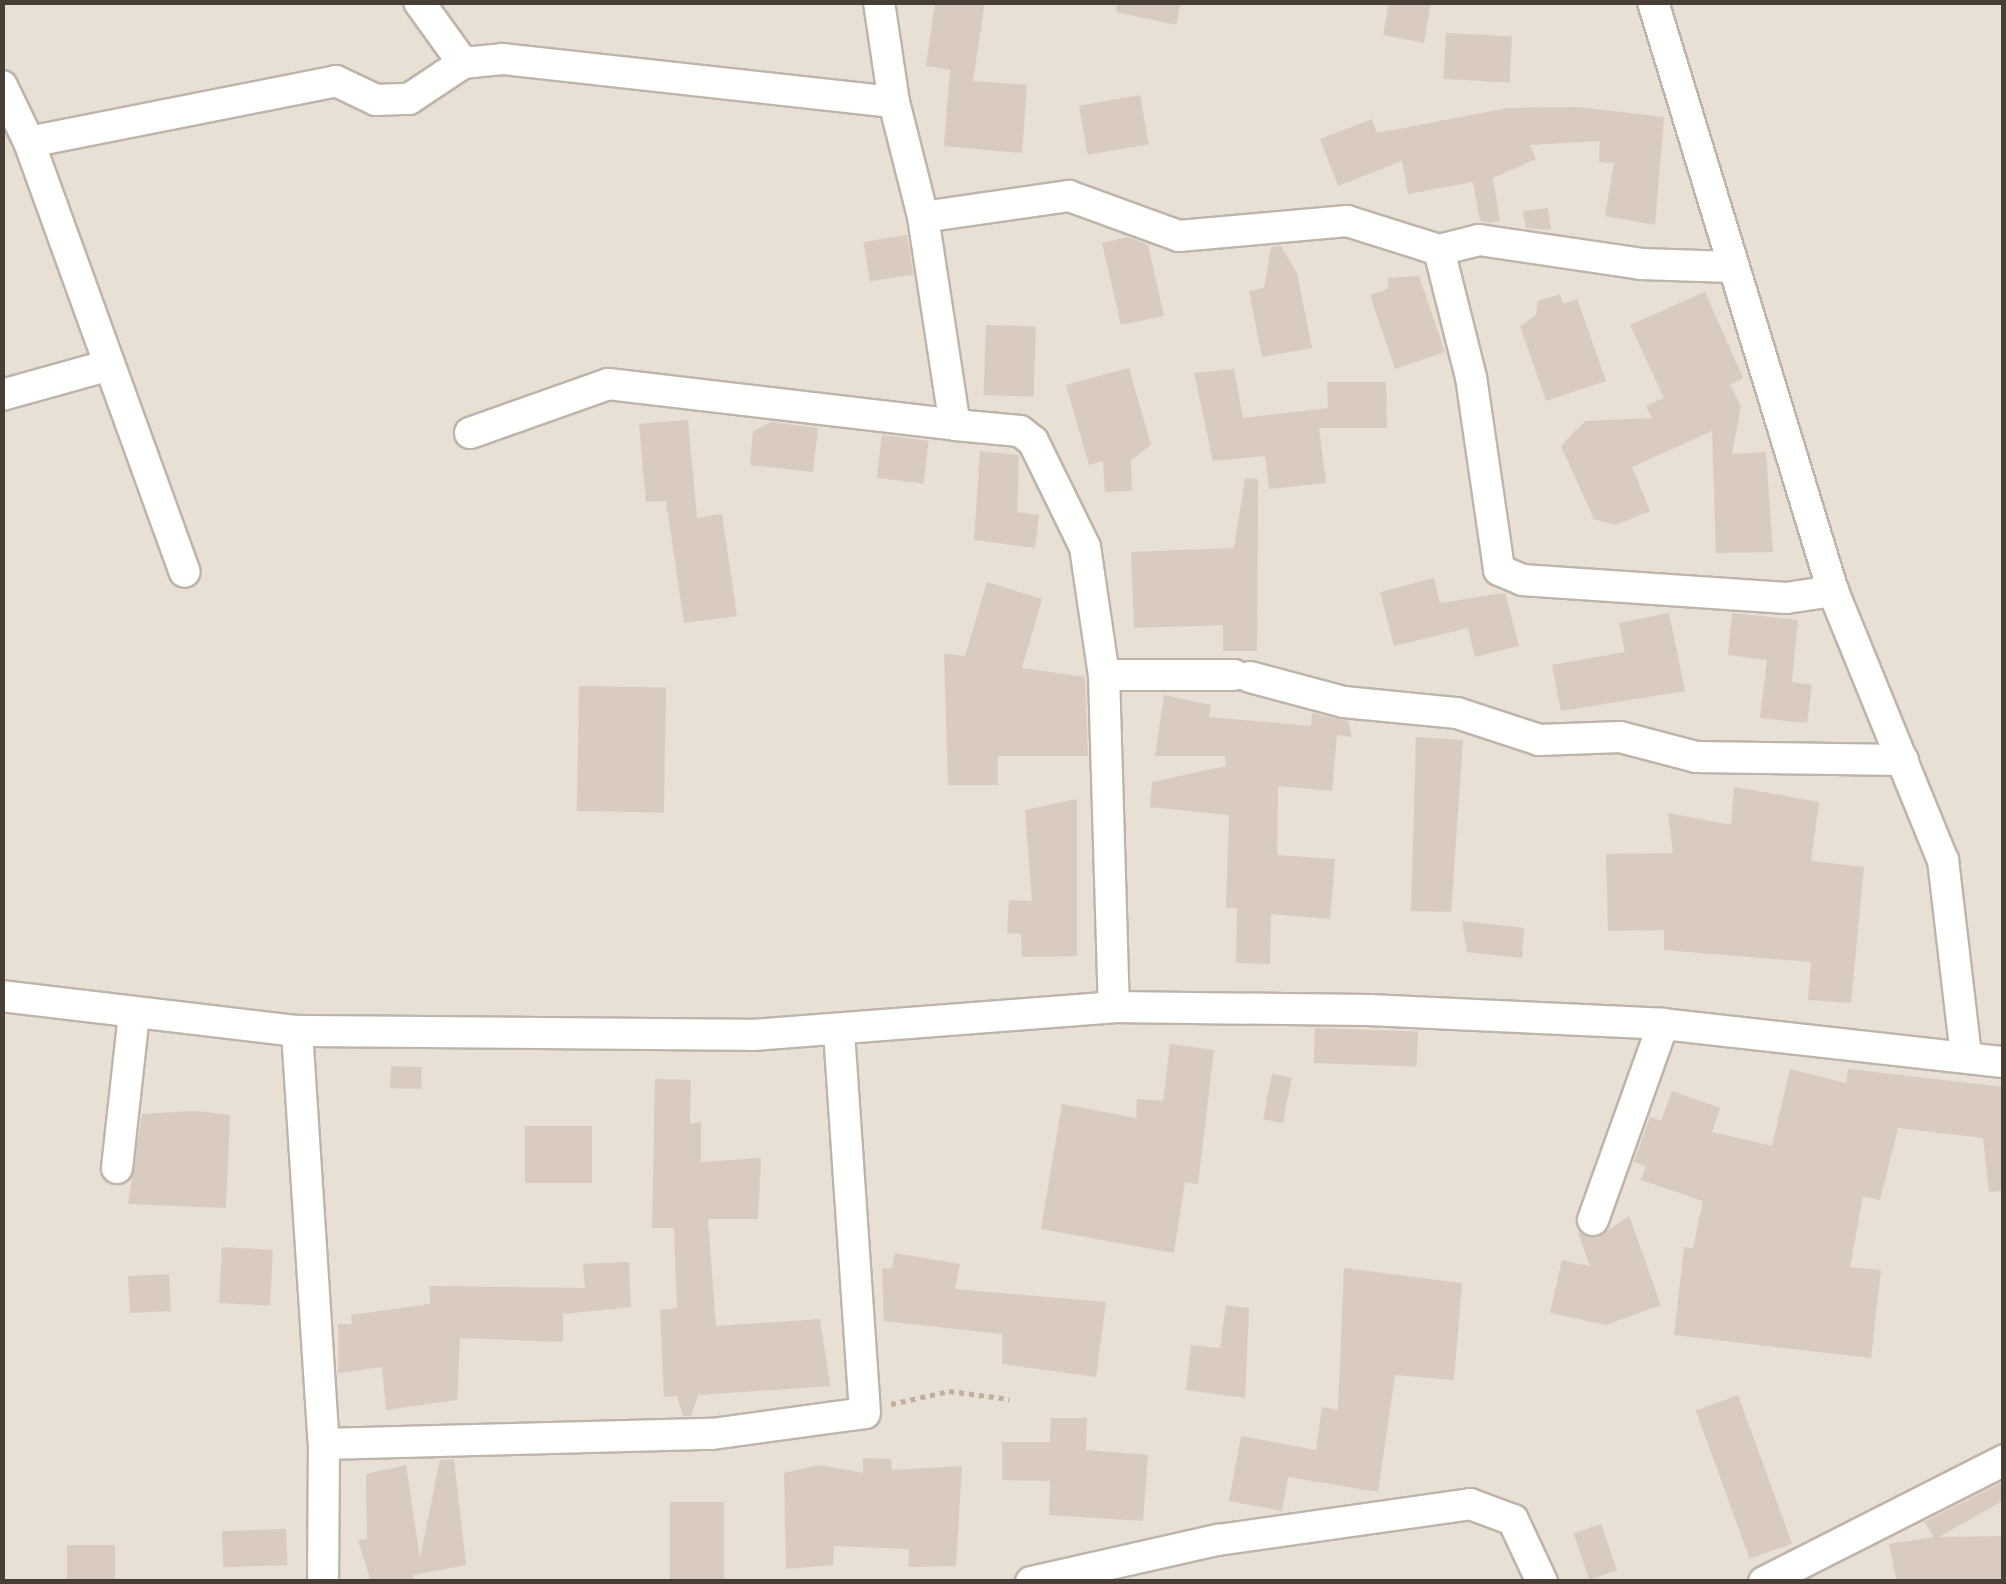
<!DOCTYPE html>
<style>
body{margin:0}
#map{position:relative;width:2006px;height:1584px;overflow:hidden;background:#f4eee7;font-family:Mulish,sans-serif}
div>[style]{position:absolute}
.residential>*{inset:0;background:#e8dfd5;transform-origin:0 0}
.building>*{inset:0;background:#d9cbbf;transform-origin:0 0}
.path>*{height:5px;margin-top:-2.5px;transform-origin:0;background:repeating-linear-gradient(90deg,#c2ae9a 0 5px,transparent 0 10px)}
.roads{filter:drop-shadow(2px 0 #c0b4a9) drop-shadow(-2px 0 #c0b4a9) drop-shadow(0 2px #c0b4a9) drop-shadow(0 -2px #c0b4a9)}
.minor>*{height:30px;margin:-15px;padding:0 15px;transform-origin:15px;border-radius:15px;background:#fff}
span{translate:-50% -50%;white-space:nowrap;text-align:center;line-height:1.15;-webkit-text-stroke:8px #fff;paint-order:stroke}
.frame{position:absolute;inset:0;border:5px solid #473e35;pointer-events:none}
</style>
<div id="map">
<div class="residential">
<div style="left:3px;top:3px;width:2000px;height:1578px"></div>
</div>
<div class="building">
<div style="clip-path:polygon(935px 2px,985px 2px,973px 81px,1027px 85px,1022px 153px,944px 146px,950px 70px,926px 66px)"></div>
<div style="clip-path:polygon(1117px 2px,1181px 2px,1176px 25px,1116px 12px)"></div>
<div style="clip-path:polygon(1389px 2px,1431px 2px,1424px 43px,1383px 35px)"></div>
<div style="left:1446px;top:33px;width:66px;height:46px;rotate:3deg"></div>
<div style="left:1140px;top:95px;width:50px;height:62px;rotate:80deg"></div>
<div style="clip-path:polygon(1577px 107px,1664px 117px,1655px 225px,1605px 216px,1614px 163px,1599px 162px,1600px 141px,1530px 145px,1536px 159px,1493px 178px,1500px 221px,1490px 223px,1480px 221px,1473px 182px,1408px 194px,1402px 161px,1338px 186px,1320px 139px,1372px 119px,1377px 133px,1508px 108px)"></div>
<div style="clip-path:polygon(1548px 208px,1551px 230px,1526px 228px,1523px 211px)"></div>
<div style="left:907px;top:235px;width:40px;height:44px;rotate:81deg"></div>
<div style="clip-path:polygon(1128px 237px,1148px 245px,1164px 316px,1121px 325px,1102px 243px)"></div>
<div style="clip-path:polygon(1281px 246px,1297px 273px,1312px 348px,1262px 357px,1249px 291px,1264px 288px,1271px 247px)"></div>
<div style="clip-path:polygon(1419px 276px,1445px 352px,1395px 369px,1370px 295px,1388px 289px,1388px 278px)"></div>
<div style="clip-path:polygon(1705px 292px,1743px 378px,1730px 385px,1741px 406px,1732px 454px,1766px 452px,1773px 552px,1716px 553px,1712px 431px,1632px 467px,1650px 511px,1616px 525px,1594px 519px,1561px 446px,1585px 421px,1652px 418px,1646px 406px,1664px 398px,1630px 325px)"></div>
<div style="clip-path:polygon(1560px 294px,1563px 304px,1577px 299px,1606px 381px,1546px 401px,1520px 326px,1536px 315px,1538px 301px)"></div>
<div style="left:986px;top:325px;width:50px;height:70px;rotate:2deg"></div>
<div style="clip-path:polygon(1129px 368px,1151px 445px,1131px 460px,1132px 491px,1105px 492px,1103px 461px,1089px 465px,1066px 385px)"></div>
<div style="clip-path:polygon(1234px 369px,1243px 418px,1328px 408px,1327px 382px,1386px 382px,1387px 428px,1319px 428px,1326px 483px,1269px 489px,1265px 456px,1213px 461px,1194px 373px)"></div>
<div style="clip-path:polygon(688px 420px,697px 518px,722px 514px,737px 616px,684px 623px,666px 501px,646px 502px,639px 424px)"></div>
<div style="clip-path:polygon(771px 422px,818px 428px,813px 472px,750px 465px,753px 431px)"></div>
<div style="left:882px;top:435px;width:47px;height:43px;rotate:7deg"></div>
<div style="clip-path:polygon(980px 451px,1019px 455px,1017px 512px,1039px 515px,1035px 548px,974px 540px)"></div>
<div style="clip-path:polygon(1245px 478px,1258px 479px,1257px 651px,1223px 651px,1223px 625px,1134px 628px,1131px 552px,1234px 548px)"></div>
<div style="clip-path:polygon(1434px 578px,1440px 603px,1505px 593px,1519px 646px,1475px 657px,1468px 628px,1394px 646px,1380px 592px)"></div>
<div style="clip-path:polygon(987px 582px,1042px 599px,1022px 668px,1085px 677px,1088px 756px,998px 756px,998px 785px,948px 785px,944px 654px,965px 656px)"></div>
<div style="clip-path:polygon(1669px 613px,1685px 691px,1561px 711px,1552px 665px,1625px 652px,1619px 623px)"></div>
<div style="clip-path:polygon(1732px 613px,1798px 620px,1792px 682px,1812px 685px,1807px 723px,1760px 718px,1767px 660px,1728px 655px)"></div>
<div style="left:579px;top:686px;width:87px;height:125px;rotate:1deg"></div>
<div style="clip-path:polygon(1164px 695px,1211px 705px,1209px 717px,1311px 726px,1312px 713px,1348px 721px,1352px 737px,1337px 735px,1332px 791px,1278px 786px,1277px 855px,1335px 859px,1330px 919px,1271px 914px,1270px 964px,1236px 963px,1237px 908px,1226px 908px,1229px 815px,1150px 807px,1152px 782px,1226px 766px,1225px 756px,1155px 756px)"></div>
<div style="clip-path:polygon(1416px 737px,1463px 740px,1451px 912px,1411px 911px)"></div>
<div style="clip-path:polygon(1734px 787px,1819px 802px,1811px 861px,1864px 867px,1851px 1003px,1808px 1000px,1811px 962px,1664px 950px,1664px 930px,1608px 931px,1606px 854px,1673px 853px,1668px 813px,1731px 825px)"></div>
<div style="clip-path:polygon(1077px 799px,1077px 956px,1022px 957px,1021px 934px,1007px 933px,1009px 900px,1032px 901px,1025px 810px)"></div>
<div style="clip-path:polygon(1462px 921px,1524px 928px,1522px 958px,1467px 952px)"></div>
<div style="left:1315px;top:1028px;width:103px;height:35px;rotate:2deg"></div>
<div style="clip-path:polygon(1170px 1044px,1214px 1050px,1198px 1184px,1185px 1182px,1174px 1253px,1041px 1229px,1062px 1104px,1136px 1118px,1137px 1099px,1163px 1101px)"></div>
<div style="left:391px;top:1066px;width:31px;height:22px;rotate:2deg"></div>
<div style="clip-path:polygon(1790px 1069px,1846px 1083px,1848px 1069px,2004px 1087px,2004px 1191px,1989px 1192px,1983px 1138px,1898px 1128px,1880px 1200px,1863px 1196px,1850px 1267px,1881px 1270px,1871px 1358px,1674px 1335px,1684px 1247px,1693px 1248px,1703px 1201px,1641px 1180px,1646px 1166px,1634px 1162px,1650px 1117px,1661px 1121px,1672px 1091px,1720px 1108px,1712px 1132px,1772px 1146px)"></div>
<div style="left:1272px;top:1074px;width:20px;height:46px;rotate:11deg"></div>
<div style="clip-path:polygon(655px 1079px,691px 1080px,690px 1124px,701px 1122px,701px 1162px,761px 1158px,758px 1219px,708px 1219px,716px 1326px,820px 1319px,830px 1386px,698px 1395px,691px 1416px,683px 1416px,677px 1396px,664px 1397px,660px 1310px,677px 1308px,674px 1228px,652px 1228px)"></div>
<div style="clip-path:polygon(196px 1111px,230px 1115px,226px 1208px,128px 1204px,142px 1114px)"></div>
<div style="left:525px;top:1126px;width:67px;height:57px"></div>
<div style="clip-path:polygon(1629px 1216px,1661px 1305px,1606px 1325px,1550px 1313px,1562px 1260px,1590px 1266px,1578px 1233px,1597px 1238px)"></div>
<div style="left:222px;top:1247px;width:51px;height:56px;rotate:3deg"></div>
<div style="clip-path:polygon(895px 1253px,960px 1264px,955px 1289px,1106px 1302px,1096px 1377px,1002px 1364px,1002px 1334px,884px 1321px,882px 1269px,892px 1268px)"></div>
<div style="clip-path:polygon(629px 1262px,631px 1307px,563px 1314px,563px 1342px,460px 1338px,457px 1400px,386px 1410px,382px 1367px,338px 1373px,338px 1324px,352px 1324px,351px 1315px,430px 1304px,429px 1286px,585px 1288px,583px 1264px)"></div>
<div style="clip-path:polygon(1344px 1268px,1462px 1283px,1454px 1380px,1395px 1375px,1378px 1492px,1288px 1477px,1282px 1511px,1229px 1501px,1241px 1436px,1316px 1450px,1322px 1407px,1338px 1410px)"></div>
<div style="left:169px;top:1274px;width:37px;height:41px;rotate:87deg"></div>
<div style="clip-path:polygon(1226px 1305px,1249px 1308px,1245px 1398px,1186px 1390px,1191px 1345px,1220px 1348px)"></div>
<div style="left:1738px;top:1395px;width:158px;height:45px;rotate:70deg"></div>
<div style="clip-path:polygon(1051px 1418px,1087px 1418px,1086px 1450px,1148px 1455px,1143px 1521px,1049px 1515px,1050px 1481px,1002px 1480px,1002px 1442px,1050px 1442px)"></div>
<div style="clip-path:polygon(863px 1458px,891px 1459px,892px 1470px,962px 1466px,956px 1566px,908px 1567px,909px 1549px,834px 1546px,833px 1565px,786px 1569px,784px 1473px,820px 1465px,863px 1473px)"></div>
<div style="clip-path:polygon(454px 1459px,466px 1565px,413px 1575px,415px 1582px,371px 1582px,358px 1540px,367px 1539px,366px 1474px,406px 1465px,420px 1558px,440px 1460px)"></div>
<div style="clip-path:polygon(2001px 1483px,2004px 1500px,1939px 1537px,2004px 1536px,2004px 1582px,1897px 1582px,1889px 1544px,1934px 1537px,1924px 1522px)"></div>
<div style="left:724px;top:1502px;width:80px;height:54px;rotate:90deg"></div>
<div style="left:1601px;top:1524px;width:49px;height:29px;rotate:71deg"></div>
<div style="left:286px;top:1529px;width:36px;height:64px;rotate:88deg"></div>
<div style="left:67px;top:1545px;width:48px;height:37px"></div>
</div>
<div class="path">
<div style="left:891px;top:1404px;width:59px;rotate:-12.6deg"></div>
<div style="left:949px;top:1391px;width:61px;rotate:7.6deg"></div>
</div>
<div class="roads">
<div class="minor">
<div style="left:419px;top:2px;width:75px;rotate:54.2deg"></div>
<div style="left:879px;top:2px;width:101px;rotate:81.5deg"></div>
<div style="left:1653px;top:2px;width:616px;rotate:73.01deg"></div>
<div style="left:1833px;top:591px;width:291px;rotate:67.8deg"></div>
<div style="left:1943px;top:860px;width:197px;rotate:83.3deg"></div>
<div style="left:2px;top:86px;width:62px;rotate:64.3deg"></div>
<div style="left:29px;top:142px;width:313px;rotate:-11.2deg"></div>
<div style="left:336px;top:81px;width:44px;rotate:25.4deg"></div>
<div style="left:376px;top:100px;width:33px;rotate:-2deg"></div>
<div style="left:409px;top:99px;width:65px;rotate:-33.7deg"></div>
<div style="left:463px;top:63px;width:40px;rotate:-5.7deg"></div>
<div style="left:503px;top:59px;width:393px;rotate:6.3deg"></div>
<div style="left:894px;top:102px;width:119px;rotate:75.8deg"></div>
<div style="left:923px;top:217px;width:210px;rotate:81.3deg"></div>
<div style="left:955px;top:425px;width:65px;rotate:5.3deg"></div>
<div style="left:1020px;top:431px;width:16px;rotate:38deg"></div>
<div style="left:1033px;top:441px;width:118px;rotate:63.9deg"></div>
<div style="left:1085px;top:547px;width:129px;rotate:81.6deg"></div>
<div style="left:1104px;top:675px;width:332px;rotate:88.3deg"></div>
<div style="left:29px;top:142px;width:457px;rotate:70.1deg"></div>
<div style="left:923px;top:217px;width:148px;rotate:-8.2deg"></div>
<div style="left:1069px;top:196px;width:117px;rotate:20deg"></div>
<div style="left:1179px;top:236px;width:169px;rotate:-5.1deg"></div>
<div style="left:1347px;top:221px;width:96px;rotate:17.5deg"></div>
<div style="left:1439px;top:250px;width:41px;rotate:-14deg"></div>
<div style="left:1479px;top:240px;width:164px;rotate:8.4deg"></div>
<div style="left:1641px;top:264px;width:91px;rotate:1.9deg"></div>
<div style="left:1439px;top:250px;width:131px;rotate:75.9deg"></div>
<div style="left:1471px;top:377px;width:195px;rotate:81.7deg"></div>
<div style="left:1499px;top:570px;width:25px;rotate:23deg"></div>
<div style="left:1522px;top:580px;width:265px;rotate:3.9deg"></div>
<div style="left:1786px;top:598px;width:48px;rotate:-8.5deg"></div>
<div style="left:2px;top:395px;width:108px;rotate:-15.6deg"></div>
<div style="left:470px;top:433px;width:146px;rotate:-19.5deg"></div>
<div style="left:608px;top:384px;width:349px;rotate:6.7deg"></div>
<div style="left:1104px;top:675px;width:130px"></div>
<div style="left:1250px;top:677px;width:97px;rotate:14.9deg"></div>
<div style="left:1344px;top:702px;width:114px;rotate:5.6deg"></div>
<div style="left:1457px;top:713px;width:86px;rotate:18.2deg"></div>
<div style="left:1539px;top:740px;width:81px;rotate:-2.1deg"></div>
<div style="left:1620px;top:737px;width:79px;rotate:14.7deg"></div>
<div style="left:1696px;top:757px;width:207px;rotate:0.8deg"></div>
<div style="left:2px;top:996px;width:297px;rotate:6.8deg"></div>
<div style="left:297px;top:1031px;width:456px;rotate:0.5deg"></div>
<div style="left:753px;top:1035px;width:362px;rotate:-4.4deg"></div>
<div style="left:1114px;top:1007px;width:255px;rotate:0.7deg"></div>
<div style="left:1369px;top:1010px;width:294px;rotate:2.7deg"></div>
<div style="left:1663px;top:1024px;width:343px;rotate:6.4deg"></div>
<div style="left:297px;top:1031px;width:414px;rotate:86.3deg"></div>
<div style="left:324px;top:1444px;width:138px;rotate:90.4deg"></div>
<div style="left:117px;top:1168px;width:156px;rotate:-83.7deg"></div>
<div style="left:1593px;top:1220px;width:208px;rotate:-70.3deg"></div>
<div style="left:324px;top:1444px;width:388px;rotate:-1.5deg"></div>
<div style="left:712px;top:1434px;width:154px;rotate:-7.8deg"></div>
<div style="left:865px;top:1413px;width:383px;rotate:-93.9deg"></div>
<div style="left:1031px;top:1582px;width:192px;rotate:-12.7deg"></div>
<div style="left:1218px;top:1540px;width:255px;rotate:-8.1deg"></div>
<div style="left:1470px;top:1504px;width:46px;rotate:20.4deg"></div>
<div style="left:1513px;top:1520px;width:68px;rotate:64.9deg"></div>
<div style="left:1764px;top:1582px;width:269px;rotate:-26.9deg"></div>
</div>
</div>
<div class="frame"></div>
</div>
